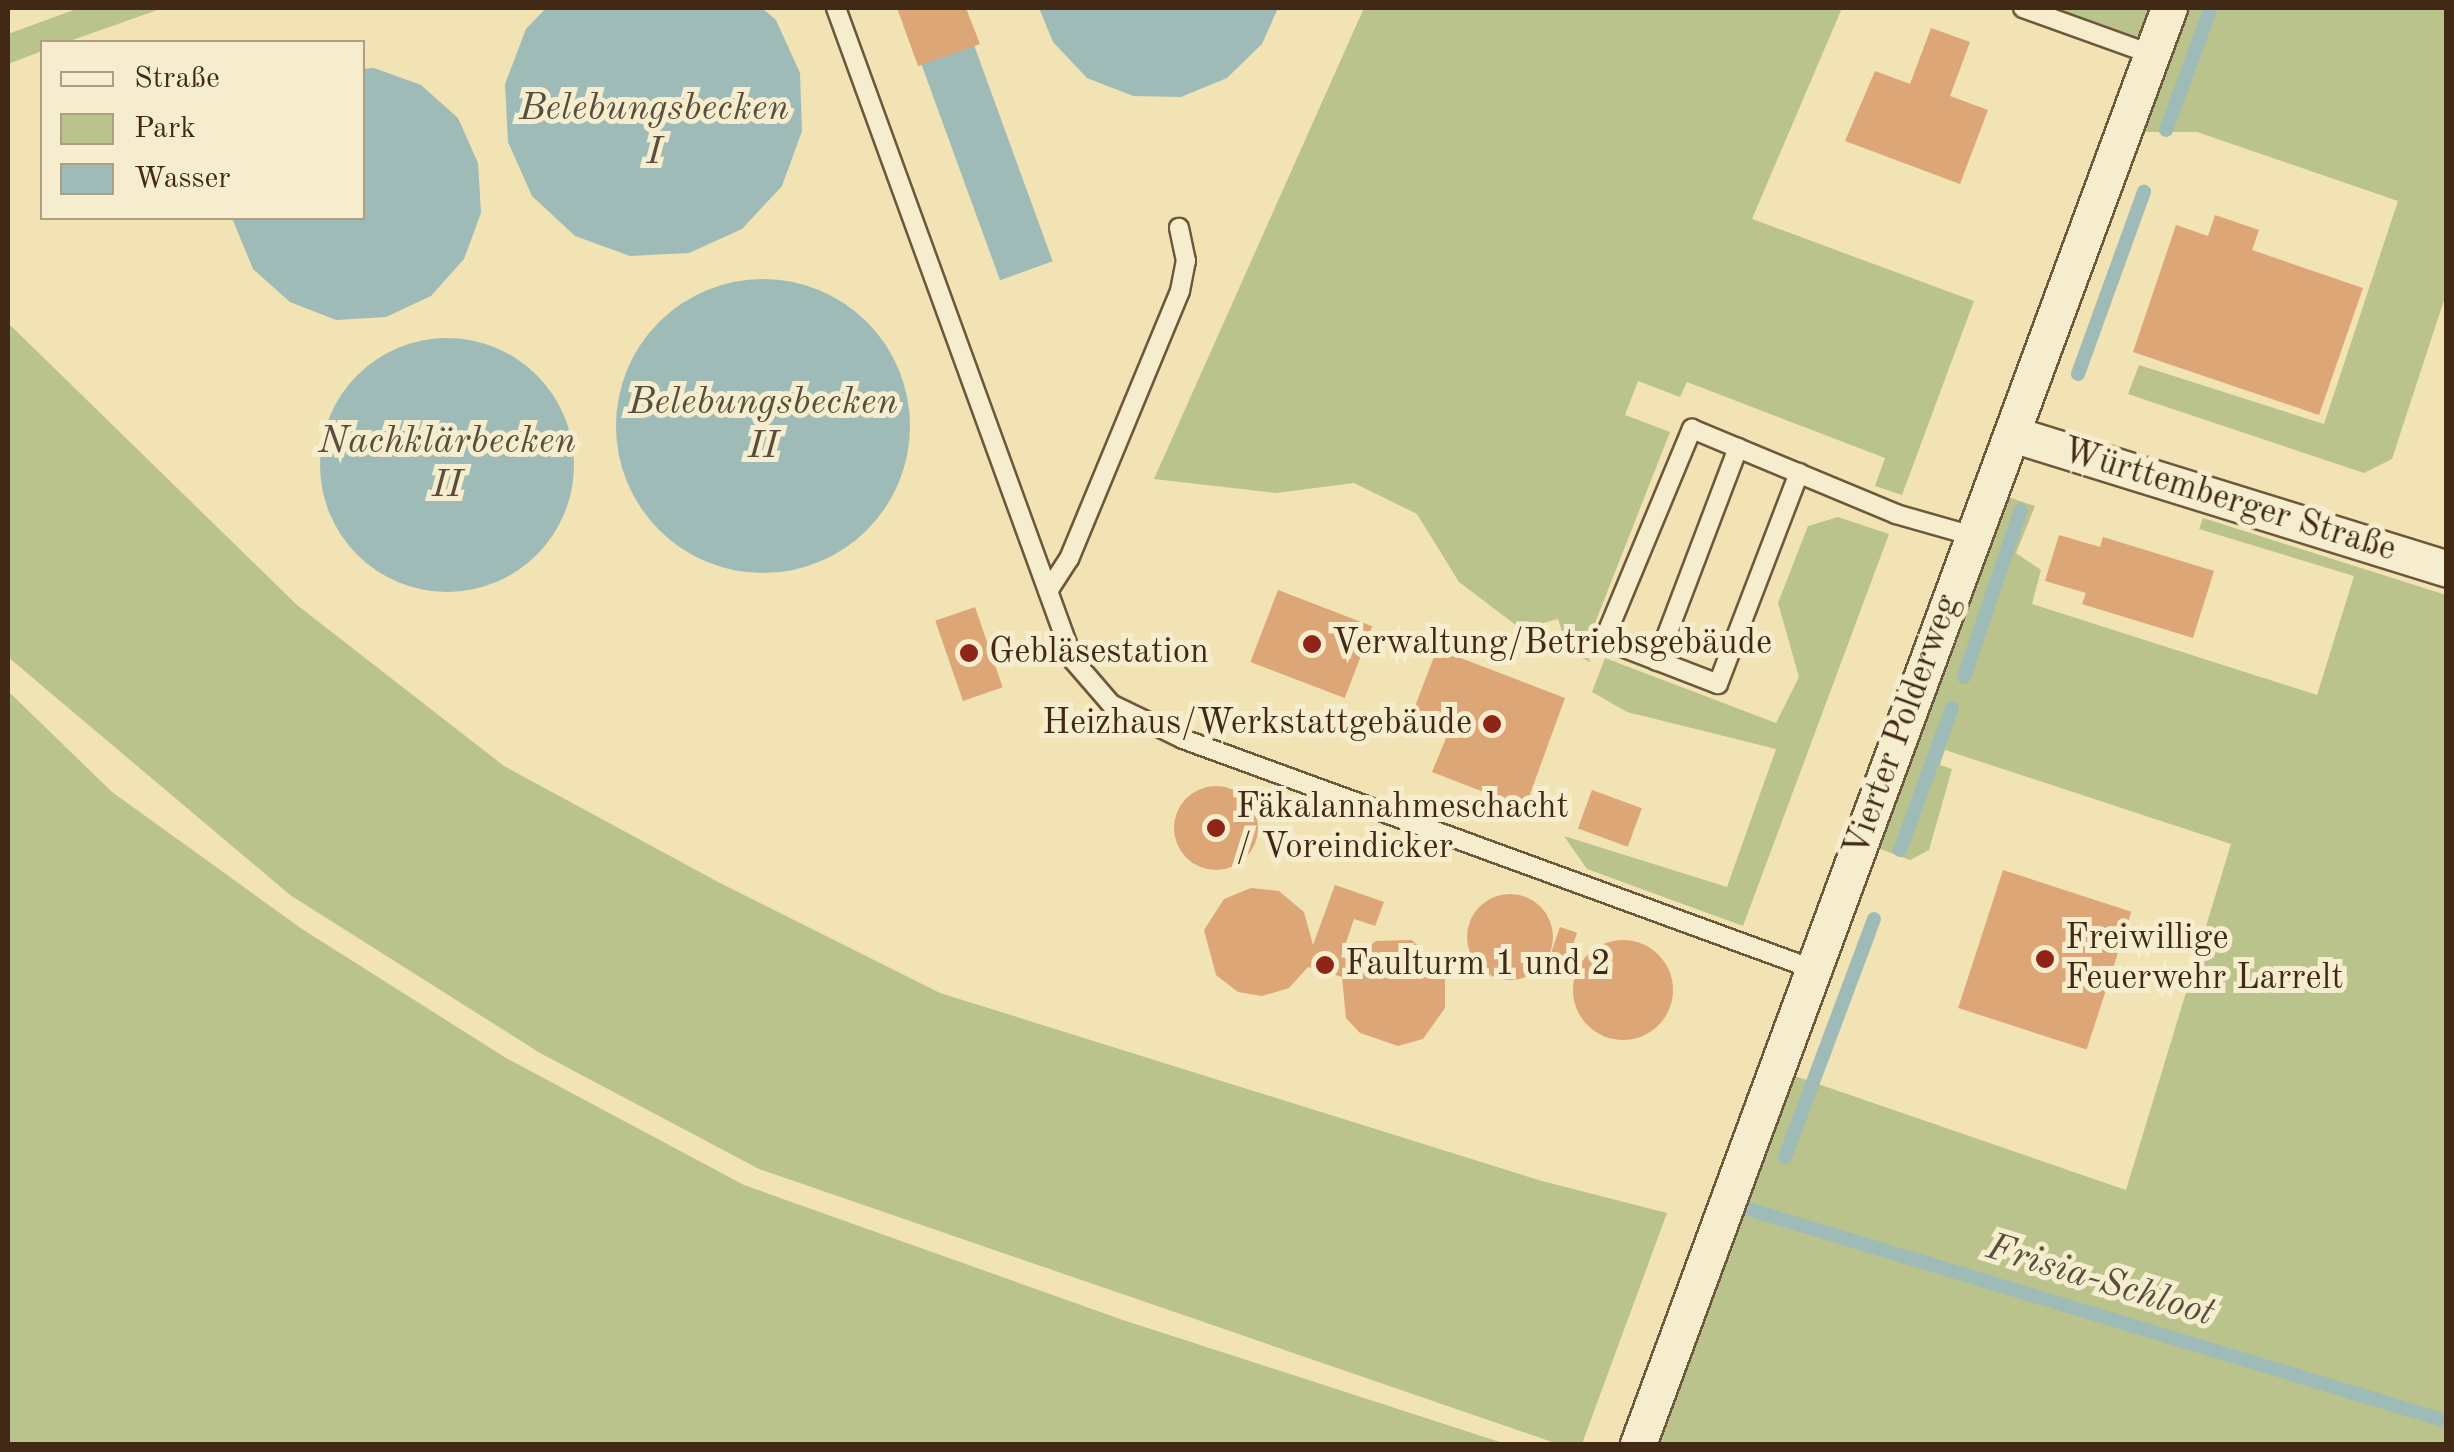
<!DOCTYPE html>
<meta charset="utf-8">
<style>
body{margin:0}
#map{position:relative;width:2454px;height:1452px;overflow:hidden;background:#f1e3b3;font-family:"Old Standard TT",serif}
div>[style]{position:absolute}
.green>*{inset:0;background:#bbc38c}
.water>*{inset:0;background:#9fbbb8;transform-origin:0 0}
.round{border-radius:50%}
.stream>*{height:14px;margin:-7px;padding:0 7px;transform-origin:7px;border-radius:7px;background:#9fbbb8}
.building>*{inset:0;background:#dda676;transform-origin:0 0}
.roads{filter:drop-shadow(2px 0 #6e583c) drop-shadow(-2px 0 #6e583c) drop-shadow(0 2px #6e583c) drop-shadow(0 -2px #6e583c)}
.lane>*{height:18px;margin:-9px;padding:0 9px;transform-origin:9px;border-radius:9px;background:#f6edce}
.street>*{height:35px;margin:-17.5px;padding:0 17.5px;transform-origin:17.5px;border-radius:17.5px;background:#f6edce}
.dots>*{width:28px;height:28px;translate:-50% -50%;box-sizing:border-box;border:5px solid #f6edce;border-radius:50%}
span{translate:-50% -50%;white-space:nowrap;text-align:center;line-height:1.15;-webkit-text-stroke:10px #f6edce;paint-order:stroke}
.street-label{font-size:35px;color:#422915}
.poi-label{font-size:35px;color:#422915}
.left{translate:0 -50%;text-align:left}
.right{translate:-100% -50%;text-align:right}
.water-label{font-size:38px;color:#594e3e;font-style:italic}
.frame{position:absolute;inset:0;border:10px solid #422915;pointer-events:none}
.legend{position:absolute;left:40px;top:40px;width:325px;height:180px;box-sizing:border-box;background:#f6edce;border:2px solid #ae9f84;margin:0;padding:12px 18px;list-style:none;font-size:30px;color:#422915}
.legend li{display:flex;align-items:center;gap:20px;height:50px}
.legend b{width:50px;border:2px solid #ae9f84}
</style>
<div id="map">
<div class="green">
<div style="clip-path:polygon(79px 8px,163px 8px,67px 42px,42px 42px,42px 51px,8px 64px,8px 34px)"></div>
<div style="clip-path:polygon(1364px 8px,1842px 8px,1752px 219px,1974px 301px,1902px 495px,1875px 486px,1885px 458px,1687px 382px,1680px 397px,1638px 381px,1625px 415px,1670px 432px,1586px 646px,1590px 662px,1568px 651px,1558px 619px,1521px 629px,1459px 582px,1417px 514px,1354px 483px,1276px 493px,1154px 479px)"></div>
<div style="clip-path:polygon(2023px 8px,2169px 8px,2151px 54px)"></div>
<div style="clip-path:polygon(2185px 8px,2446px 8px,2446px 294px,2392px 459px,2364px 473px,2128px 394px,2139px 365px,2324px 424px,2398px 201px,2197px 132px,2141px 132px)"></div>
<div style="clip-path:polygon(8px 323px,297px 605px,504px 766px,720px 883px,940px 993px,1542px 1181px,1667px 1213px,1582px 1444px,1558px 1444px,759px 1169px,540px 1053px,290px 895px,8px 657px)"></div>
<div style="clip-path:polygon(2005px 496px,2035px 506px,2016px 553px,2041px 570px,2032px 604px,2317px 695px,2354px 576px,2199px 529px,2203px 518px,2446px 595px,2446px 1444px,1651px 1444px,1786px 1073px,2126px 1190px,2231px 844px,1945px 750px,1940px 765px,1952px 769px,1929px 850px,1910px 860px,1872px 846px)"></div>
<div style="clip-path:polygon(1838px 517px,1889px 534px,1743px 926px,1587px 869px,1564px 836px,1727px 887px,1776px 749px,1627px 712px,1592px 692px,1605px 658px,1776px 723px,1799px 677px,1778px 603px,1808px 526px)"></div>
<div style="clip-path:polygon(8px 691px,112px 792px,302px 929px,506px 1058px,744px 1185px,1123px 1320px,1506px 1444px,8px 1444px)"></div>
</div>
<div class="water">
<div style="clip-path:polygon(546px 8px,762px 8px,776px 20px,800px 73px,802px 131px,782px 186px,742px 229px,689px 253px,630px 256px,575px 236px,532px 196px,508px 142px,505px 84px,526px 29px)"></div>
<div style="clip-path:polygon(1039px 8px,1278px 8px,1262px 44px,1227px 78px,1181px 97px,1133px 96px,1087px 78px,1053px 42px)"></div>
<div style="left:974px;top:45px;width:230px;height:56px;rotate:70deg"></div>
<div style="clip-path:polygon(374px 68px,421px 85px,458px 118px,478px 163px,481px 213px,464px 259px,431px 296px,386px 317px,336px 320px,290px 302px,253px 269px,232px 218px,362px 218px,363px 69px)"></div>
<div class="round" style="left:616px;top:279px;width:294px;height:294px"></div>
<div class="round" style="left:320px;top:338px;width:254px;height:254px"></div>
</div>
<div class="stream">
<div style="left:2166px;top:130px;width:130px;rotate:-69.8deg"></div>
<div style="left:2078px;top:374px;width:194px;rotate:-70.1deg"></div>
<div style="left:1964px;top:677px;width:176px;rotate:-71.2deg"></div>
<div style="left:1900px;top:850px;width:151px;rotate:-69.9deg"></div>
<div style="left:1785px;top:1157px;width:254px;rotate:-69.5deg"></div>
<div style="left:1735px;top:1205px;width:743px;rotate:16.9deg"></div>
</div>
<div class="building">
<div style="clip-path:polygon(897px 8px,966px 8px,980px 44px,918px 66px)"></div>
<div style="clip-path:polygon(1931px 28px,1970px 42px,1950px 96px,1988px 110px,1960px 184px,1845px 141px,1875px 71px,1910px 84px)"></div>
<div style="clip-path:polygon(2215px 215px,2259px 230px,2252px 250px,2363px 288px,2319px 415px,2133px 352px,2176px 225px,2208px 236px)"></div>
<div style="clip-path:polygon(2059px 535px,2100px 547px,2103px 537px,2214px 571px,2193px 638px,2082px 604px,2086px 593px,2045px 581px)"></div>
<div style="left:1278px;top:590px;width:101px;height:77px;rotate:21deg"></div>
<div style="left:975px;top:607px;width:85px;height:42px;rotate:71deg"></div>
<div style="clip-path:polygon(1437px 649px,1565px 698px,1525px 808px,1432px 772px,1449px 731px,1411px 717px)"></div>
<div class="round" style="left:1174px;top:786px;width:84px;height:84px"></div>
<div style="left:1592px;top:790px;width:53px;height:41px;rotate:20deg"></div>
<div style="left:2003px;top:870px;width:135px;height:145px;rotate:18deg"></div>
<div style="clip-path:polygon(1335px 885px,1384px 902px,1375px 926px,1354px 919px,1341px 957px,1351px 960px,1376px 941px,1412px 940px,1445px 974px,1445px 1008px,1423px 1039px,1398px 1046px,1360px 1033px,1346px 1018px,1342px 977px,1308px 967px,1289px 988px,1262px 996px,1238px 992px,1216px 975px,1204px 930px,1224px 899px,1251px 888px,1279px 891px,1304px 912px,1313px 945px)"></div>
<div class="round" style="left:1467px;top:894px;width:86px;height:86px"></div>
<div style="left:1560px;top:927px;width:18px;height:35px;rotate:19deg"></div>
<div class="round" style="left:1573px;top:940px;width:100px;height:100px"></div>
</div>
<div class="roads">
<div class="lane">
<div style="left:836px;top:8px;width:694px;rotate:70.02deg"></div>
<div style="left:1073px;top:660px;width:58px;rotate:49.2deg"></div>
<div style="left:1111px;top:704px;width:80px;rotate:25.9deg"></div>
<div style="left:1183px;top:739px;width:671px;rotate:20.06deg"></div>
<div style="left:2023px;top:8px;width:136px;rotate:19.8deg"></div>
<div style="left:1799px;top:473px;width:226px;rotate:111deg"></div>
<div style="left:1718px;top:684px;width:122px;rotate:-158.9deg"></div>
<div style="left:1604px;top:640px;width:229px;rotate:-67.4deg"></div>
<div style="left:1692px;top:429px;width:221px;rotate:22.6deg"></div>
<div style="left:1896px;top:514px;width:80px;rotate:15.9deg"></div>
<div style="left:1048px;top:591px;width:38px;rotate:-57deg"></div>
<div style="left:1069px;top:559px;width:290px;rotate:-67.5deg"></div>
<div style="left:1180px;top:291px;width:31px;rotate:-79deg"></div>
<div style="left:1186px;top:261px;width:34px;rotate:-102deg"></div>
<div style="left:1657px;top:661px;width:228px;rotate:-69.2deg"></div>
</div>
<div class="street">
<div style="left:2012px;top:434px;width:454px;rotate:17.2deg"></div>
<div style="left:1638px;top:1444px;width:1531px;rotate:-69.71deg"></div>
</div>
</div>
<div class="dots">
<div style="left:1312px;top:644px;background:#8f2418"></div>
<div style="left:969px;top:653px;background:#8f2418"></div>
<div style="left:1492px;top:724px;background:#8f2418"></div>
<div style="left:1216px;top:828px;background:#8f2418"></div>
<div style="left:2045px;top:959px;background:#8f2418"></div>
<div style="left:1325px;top:965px;background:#8f2418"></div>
</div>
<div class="street-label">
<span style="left:2229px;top:501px;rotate:17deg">Württemberger Straße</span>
<span style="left:1903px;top:726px;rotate:-70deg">Vierter Polderweg</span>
</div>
<div class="poi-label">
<span class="left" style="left:1332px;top:644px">Verwaltung/Betriebsgebäude</span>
<span class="left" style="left:989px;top:653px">Gebläsestation</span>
<span class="right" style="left:1472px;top:724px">Heizhaus/Werkstattgebäude</span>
<span class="left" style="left:1236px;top:828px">Fäkalannahmeschacht<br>/ Voreindicker</span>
<span class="left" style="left:2065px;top:959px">Freiwillige<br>Feuerwehr Larrelt</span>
<span class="left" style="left:1345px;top:965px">Faulturm 1 und 2</span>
</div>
<div class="water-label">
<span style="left:654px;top:132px">Belebungsbecken<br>I</span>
<span style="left:763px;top:426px">Belebungsbecken<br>II</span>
<span style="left:447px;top:465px">Nachklärbecken<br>II</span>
<span style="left:2100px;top:1282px;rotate:17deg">Frisia-Schloot</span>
</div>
<div class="frame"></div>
<ul class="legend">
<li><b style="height:12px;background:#f6edce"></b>Straße</li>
<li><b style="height:28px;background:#bbc38c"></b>Park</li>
<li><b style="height:28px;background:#9fbbb8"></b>Wasser</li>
</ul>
</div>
